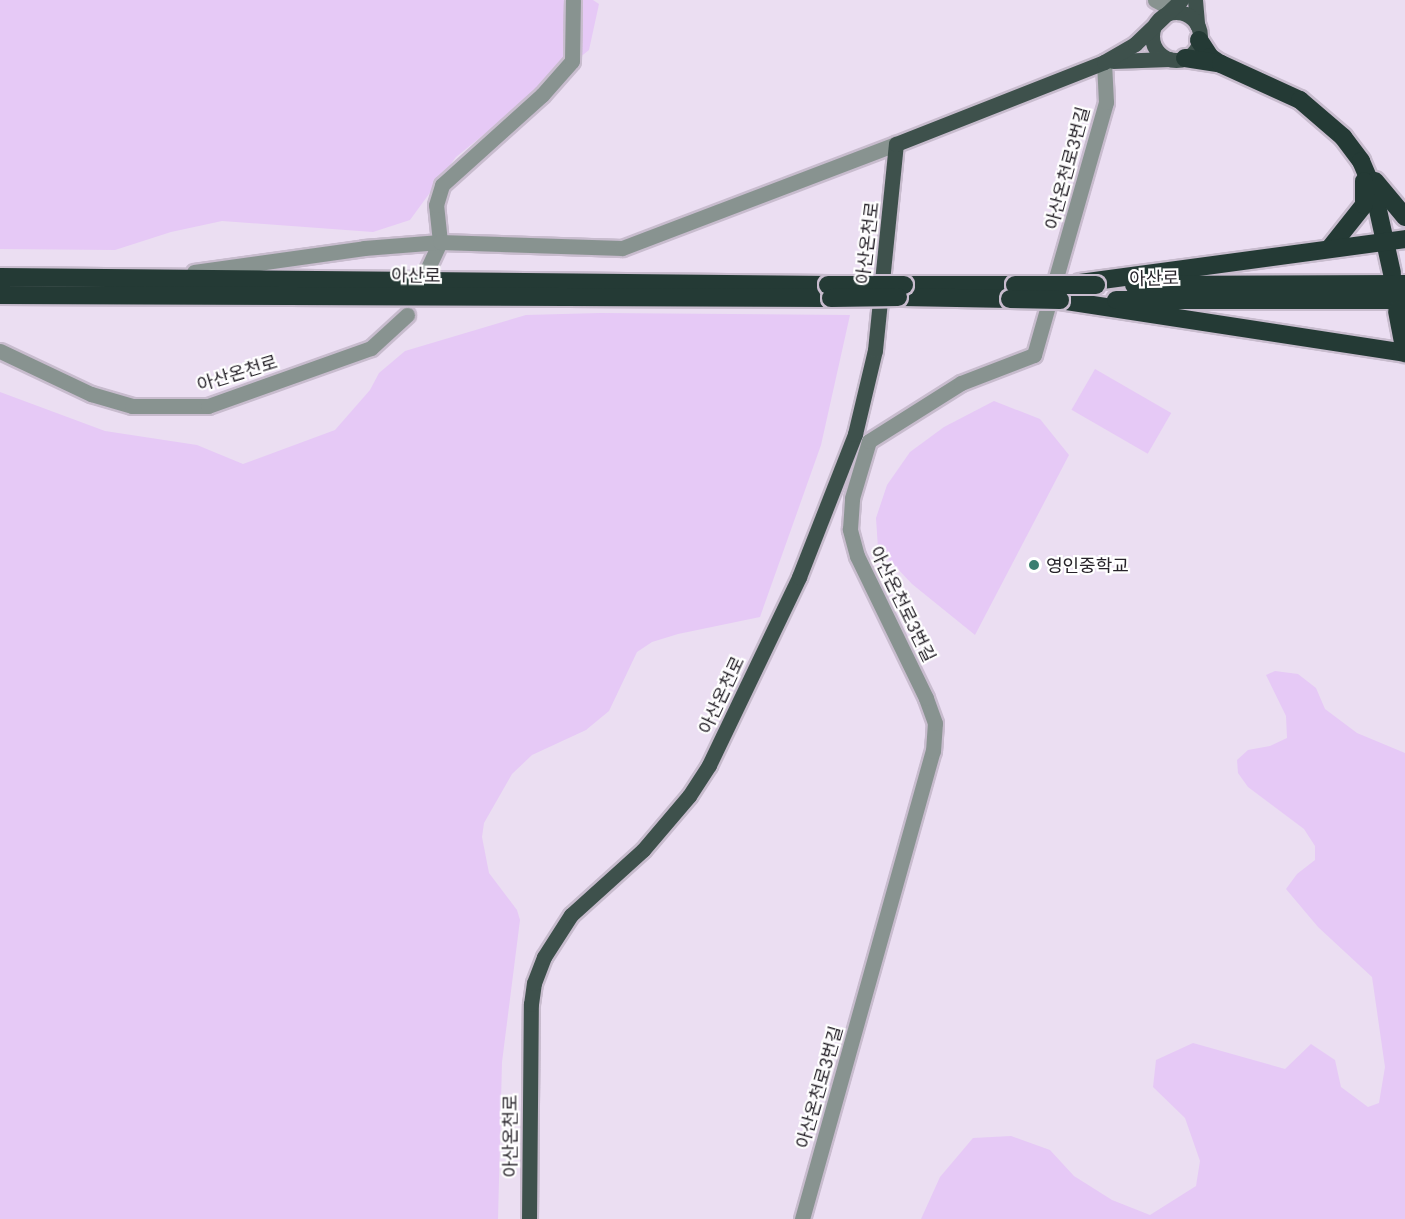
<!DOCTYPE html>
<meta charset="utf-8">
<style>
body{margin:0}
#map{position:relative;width:1405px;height:1219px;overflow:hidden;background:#ebdef2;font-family:Lato,"Noto Sans KR",sans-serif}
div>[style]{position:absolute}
.green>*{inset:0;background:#e6c9f6;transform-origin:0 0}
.roads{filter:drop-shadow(2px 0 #c8bcce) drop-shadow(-2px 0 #c8bcce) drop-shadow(0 2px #c8bcce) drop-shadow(0 -2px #c8bcce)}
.minor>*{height:15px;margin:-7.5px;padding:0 7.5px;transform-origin:7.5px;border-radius:7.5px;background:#889390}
.major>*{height:15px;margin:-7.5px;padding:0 7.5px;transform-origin:7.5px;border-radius:7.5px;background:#3e514c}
.major>.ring{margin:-7.5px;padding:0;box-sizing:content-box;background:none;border:15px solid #3e514c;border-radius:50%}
.highway>*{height:18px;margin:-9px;padding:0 9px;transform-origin:9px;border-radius:9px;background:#243a35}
.bridges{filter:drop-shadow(2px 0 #c8bcce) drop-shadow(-2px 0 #c8bcce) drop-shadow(0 2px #c8bcce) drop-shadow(0 -2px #c8bcce)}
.highway-bridge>*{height:18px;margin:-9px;padding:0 9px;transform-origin:9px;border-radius:9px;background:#243a35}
.dots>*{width:16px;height:16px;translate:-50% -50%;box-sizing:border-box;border:3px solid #fff;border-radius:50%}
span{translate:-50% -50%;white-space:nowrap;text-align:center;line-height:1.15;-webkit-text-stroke:4.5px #fff;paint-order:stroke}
.street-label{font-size:18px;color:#27232a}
.poi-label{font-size:18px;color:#27232a}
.left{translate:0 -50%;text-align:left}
</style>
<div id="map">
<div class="green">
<div style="clip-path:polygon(0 0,593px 0,599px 4px,589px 50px,456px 157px,410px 220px,373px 232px,222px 221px,171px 232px,115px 250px,0 249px)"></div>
<div style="clip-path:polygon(600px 313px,850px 315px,821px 445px,760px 617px,678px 634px,652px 642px,637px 652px,609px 711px,586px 730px,532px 755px,512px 774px,484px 823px,482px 837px,489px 873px,517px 910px,520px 920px,502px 1062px,498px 1219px,0 1219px,0 392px,105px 431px,197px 445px,243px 464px,335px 430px,370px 390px,379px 373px,405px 351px,526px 315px)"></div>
<div style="left:1095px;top:369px;width:88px;height:47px;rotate:30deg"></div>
<div style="clip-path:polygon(994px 401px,1040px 419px,1069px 455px,975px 635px,912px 584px,878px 548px,876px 518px,887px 485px,910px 452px,944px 427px)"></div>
<div style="clip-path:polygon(1275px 671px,1298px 674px,1316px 688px,1325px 709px,1357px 733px,1405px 753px,1405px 1219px,921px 1219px,940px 1177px,973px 1138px,1011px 1136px,1050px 1150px,1074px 1176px,1112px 1200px,1150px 1215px,1196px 1186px,1200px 1161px,1185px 1118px,1153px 1087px,1156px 1060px,1193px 1043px,1285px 1069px,1311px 1044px,1335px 1060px,1341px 1087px,1368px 1107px,1379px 1103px,1385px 1067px,1372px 977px,1318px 927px,1286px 889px,1297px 874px,1315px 860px,1315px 846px,1304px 829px,1248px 787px,1238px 773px,1237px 760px,1248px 750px,1270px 746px,1287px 738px,1286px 716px,1266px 675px)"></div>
</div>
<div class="roads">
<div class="minor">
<div style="left:1155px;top:0;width:26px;rotate:28deg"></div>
<div style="left:427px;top:270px;width:31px;rotate:-65deg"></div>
<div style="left:440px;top:242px;width:37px;rotate:-96deg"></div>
<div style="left:436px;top:205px;width:21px;rotate:-73deg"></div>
<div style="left:442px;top:185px;width:135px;rotate:-42deg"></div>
<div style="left:542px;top:95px;width:45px;rotate:-48.6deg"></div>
<div style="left:572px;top:61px;width:61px;rotate:-89.1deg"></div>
<div style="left:194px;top:272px;width:172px;rotate:-8deg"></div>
<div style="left:364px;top:248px;width:76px;rotate:-4.5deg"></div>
<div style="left:440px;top:242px;width:182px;rotate:1.9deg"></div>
<div style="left:622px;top:248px;width:293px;rotate:-20.8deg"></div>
<div style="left:0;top:351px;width:101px;rotate:25.3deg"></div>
<div style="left:91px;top:394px;width:43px;rotate:16.3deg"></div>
<div style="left:132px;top:406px;width:76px"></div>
<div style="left:208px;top:406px;width:173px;rotate:-19.6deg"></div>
<div style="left:371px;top:348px;width:49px;rotate:-42.5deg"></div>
<div style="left:802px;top:1219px;width:486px;rotate:-74.4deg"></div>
<div style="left:933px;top:751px;width:28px;rotate:-86deg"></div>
<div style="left:935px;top:723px;width:27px;rotate:-110deg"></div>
<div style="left:926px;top:698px;width:158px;rotate:-115.9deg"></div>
<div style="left:857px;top:556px;width:28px;rotate:-105deg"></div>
<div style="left:850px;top:529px;width:31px;rotate:-86deg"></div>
<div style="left:852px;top:498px;width:59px;rotate:-73.4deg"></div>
<div style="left:869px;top:441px;width:109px;rotate:-32.2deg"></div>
<div style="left:961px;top:383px;width:78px;rotate:-21deg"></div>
<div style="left:1034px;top:355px;width:263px;rotate:-74.1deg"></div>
<div style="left:1106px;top:102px;width:40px;rotate:-92.9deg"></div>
</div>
<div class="major">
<div style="left:1195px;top:0;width:25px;rotate:85deg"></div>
<div class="ring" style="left:1152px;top:12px;width:33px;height:33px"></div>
<div style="left:1113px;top:61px;width:56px;rotate:-2deg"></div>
<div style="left:529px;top:1219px;width:215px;rotate:-89.5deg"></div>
<div style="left:531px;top:1004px;width:21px;rotate:-82deg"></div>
<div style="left:534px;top:983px;width:28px;rotate:-69deg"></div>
<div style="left:544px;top:957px;width:50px;rotate:-57.3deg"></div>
<div style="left:571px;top:915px;width:97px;rotate:-42.1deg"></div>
<div style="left:643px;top:850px;width:71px;rotate:-49.6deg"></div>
<div style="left:689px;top:796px;width:37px;rotate:-57deg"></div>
<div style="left:709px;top:765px;width:208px;rotate:-64.4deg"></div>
<div style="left:799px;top:577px;width:154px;rotate:-68.6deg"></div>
<div style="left:855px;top:434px;width:86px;rotate:-76.6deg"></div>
<div style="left:875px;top:350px;width:207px;rotate:-84.2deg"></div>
<div style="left:896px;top:144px;width:224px;rotate:-21.5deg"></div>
<div style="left:1104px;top:62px;width:36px;rotate:-30deg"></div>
<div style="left:1135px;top:44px;width:64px;rotate:-43.7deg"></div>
</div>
<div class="highway">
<div style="left:1199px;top:40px;width:20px;rotate:57deg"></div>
<div style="left:1210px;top:57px;width:11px;rotate:34deg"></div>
<div style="left:1185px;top:58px;width:36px;rotate:9deg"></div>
<div style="left:1221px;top:64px;width:87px;rotate:24.5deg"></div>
<div style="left:1300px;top:100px;width:57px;rotate:40.7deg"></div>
<div style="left:1343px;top:137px;width:30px;rotate:53deg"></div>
<div style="left:1361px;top:161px;width:34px;rotate:67deg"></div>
<div style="left:1374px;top:192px;width:83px;rotate:77.5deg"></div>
<div style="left:1375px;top:181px;width:47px;rotate:50.2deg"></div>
<div style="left:1329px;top:249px;width:56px;rotate:-51.5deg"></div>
<div style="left:1364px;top:205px;width:24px;rotate:-90deg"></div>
<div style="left:0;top:277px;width:828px;rotate:0.55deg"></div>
<div style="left:1080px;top:283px;width:328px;rotate:-7.7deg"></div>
<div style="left:904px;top:285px;width:111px"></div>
<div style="left:1134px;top:285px;width:271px;rotate:-0.2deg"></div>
<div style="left:0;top:295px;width:831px;rotate:0.21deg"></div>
<div style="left:903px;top:297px;width:107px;rotate:1.1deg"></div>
<div style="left:1060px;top:300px;width:349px;rotate:8.7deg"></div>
<div style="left:1116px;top:300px;width:289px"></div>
<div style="left:1397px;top:311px;width:43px;rotate:79.2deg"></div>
</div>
</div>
<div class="bridges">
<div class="highway-bridge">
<div style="left:828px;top:285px;width:76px"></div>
<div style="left:1015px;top:285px;width:81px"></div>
<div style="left:831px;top:298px;width:67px;rotate:-0.9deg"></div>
<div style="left:1010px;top:299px;width:50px;rotate:1.1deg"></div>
</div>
</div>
<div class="dots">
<div style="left:1034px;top:565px;background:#3b7e71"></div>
</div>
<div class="street-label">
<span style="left:1067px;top:168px;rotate:-75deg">아산온천로3번길</span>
<span style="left:867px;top:243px;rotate:-83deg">아산온천로</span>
<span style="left:416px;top:275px;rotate:1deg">아산로</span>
<span style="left:1154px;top:278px;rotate:-1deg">아산로</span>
<span style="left:237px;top:373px;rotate:-17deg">아산온천로</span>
<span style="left:903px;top:604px;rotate:64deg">아산온천로3번길</span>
<span style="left:721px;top:695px;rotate:-65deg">아산온천로</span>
<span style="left:819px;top:1087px;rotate:-74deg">아산온천로3번길</span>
<span style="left:510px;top:1136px;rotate:-90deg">아산온천로</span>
</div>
<div class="poi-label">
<span class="left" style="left:1046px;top:565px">영인중학교</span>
</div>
</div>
